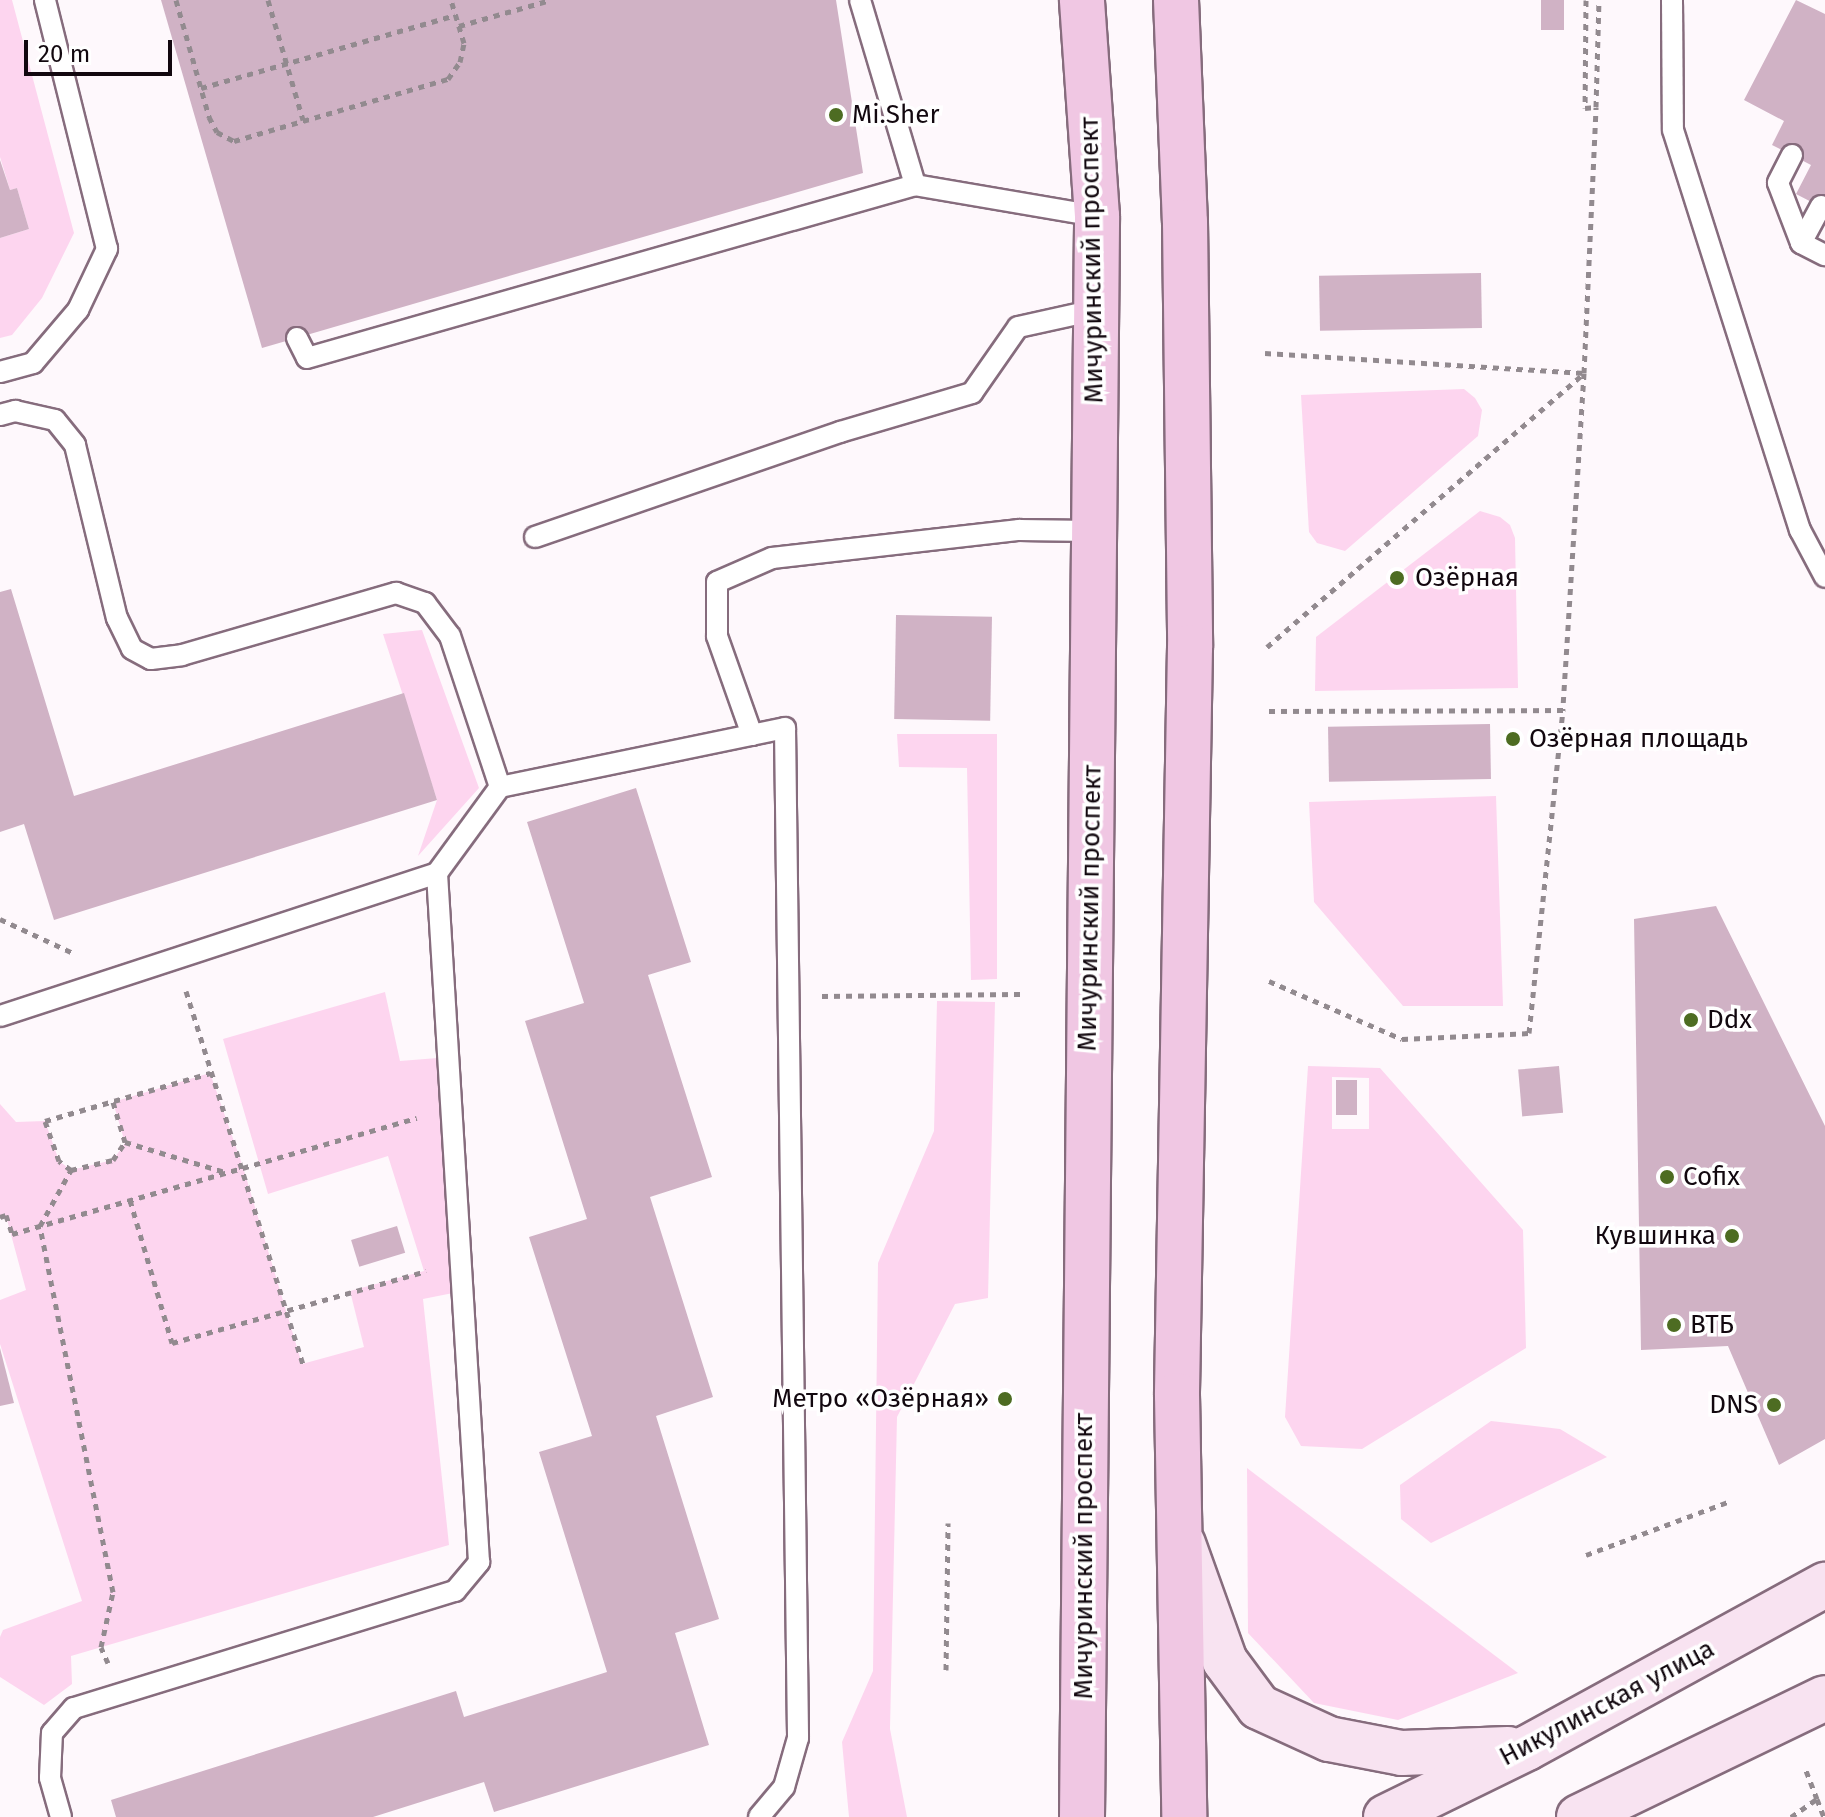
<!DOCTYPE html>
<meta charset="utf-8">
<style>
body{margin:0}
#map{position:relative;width:1825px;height:1817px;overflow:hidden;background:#fef8fc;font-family:"Fira Sans",sans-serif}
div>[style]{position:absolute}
.green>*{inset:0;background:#fdd5ef}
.building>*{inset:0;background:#d0b2c5;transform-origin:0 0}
.path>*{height:5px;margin-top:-2.5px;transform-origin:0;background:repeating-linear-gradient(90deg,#928a8f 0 6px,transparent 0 12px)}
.roads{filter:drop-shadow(2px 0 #866c7d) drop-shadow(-2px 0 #866c7d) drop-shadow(0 2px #866c7d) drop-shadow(0 -2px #866c7d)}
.lane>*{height:20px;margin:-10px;padding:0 10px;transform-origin:10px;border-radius:10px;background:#fff}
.secondary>*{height:44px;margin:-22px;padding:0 22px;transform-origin:22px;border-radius:22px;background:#f8e3f1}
.primary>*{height:44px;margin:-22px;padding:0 22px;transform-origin:22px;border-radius:22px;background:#f0c7e3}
.dots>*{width:22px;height:22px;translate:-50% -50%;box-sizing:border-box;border:4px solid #fff;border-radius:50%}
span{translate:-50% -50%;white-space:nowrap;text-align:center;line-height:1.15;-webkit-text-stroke:7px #fff;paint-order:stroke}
.poi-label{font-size:26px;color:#12080f}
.left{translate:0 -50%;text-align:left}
.right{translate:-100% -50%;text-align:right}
.street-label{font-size:26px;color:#12080f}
.scale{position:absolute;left:24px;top:40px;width:148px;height:36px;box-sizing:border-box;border:4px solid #12080f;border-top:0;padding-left:10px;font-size:24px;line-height:28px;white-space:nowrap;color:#12080f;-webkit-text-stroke:6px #fff;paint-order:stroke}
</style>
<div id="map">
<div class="green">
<div style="clip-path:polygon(0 0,12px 0,74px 233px,42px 298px,12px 335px,0 338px,0 238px,29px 229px,17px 188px,10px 190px,0 157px)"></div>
<div style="clip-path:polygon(1464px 389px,1475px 398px,1482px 410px,1478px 436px,1345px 551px,1317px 543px,1309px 532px,1301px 395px)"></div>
<div style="clip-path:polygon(1480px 511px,1500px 517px,1510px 525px,1515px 538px,1518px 688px,1315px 691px,1316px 637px)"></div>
<div style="clip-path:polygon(422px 630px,479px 788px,418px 856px,437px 800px,383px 634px)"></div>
<div style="clip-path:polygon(897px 734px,997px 734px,997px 979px,971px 980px,967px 768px,899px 767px)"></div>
<div style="clip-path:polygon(1496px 796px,1503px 1006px,1403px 1006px,1314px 902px,1309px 802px)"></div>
<div style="clip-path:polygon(385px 992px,400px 1061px,450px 1057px,463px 1291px,423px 1299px,449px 1545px,71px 1656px,72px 1684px,44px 1705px,0 1677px,0 1637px,3px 1630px,82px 1601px,0 1344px,0 1300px,26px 1290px,6px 1216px,0 1217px,0 1104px,16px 1122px,45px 1121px,59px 1161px,71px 1170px,113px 1160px,125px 1143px,113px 1102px,210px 1073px,243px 1167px,302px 1364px,364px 1347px,350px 1291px,424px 1271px,388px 1156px,268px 1194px,223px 1039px)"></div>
<div style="clip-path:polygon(937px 1001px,995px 1002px,988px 1298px,955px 1304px,897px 1417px,890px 1729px,907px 1817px,849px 1817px,842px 1742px,873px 1671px,878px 1263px,934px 1131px)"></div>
<div style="clip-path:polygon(evenodd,1308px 1066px,1380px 1068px,1523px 1230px,1526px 1348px,1362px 1449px,1301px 1446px,1285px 1417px,1308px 1066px,1332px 1077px,1369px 1078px,1369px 1129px,1332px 1129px,1332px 1077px)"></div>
<div style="clip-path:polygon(1491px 1421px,1560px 1429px,1607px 1457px,1431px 1543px,1401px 1519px,1400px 1485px)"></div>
<div style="clip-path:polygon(1247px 1468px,1518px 1673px,1398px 1720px,1314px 1703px,1248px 1633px)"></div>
</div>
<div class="building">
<div style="clip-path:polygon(161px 0,836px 0,863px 173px,262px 348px)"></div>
<div style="left:1541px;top:0;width:23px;height:30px"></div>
<div style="clip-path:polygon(1796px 0,1825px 14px,1825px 209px,1796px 194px,1811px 165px,1772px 145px,1784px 121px,1744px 100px)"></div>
<div style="clip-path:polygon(0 160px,10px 190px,17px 188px,29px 229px,0 238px)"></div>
<div style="left:1481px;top:273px;width:55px;height:162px;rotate:89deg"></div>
<div style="clip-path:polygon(11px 589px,74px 796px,404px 693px,437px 800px,54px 920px,24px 824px,0 832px,0 592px)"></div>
<div style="left:896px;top:615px;width:96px;height:104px;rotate:1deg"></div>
<div style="left:1490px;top:724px;width:55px;height:162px;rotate:89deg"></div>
<div style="clip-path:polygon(636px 788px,691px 962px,648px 975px,712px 1177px,650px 1197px,713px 1397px,656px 1416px,719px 1619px,675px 1633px,709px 1745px,494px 1812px,484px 1782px,373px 1817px,116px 1817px,111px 1800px,456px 1691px,464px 1717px,607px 1672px,539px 1452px,592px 1436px,529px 1237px,587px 1219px,525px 1021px,584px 1003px,527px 822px)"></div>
<div style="clip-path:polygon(1716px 906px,1825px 1126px,1825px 1439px,1779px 1465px,1728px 1346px,1641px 1350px,1634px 919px)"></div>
<div style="left:1559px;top:1066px;width:47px;height:41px;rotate:85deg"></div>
<div style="left:1336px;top:1080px;width:21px;height:35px"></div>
<div style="left:397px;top:1226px;width:28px;height:48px;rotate:73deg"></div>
<div style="clip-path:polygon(0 1348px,14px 1403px,0 1406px)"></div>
</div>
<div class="path">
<div style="left:176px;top:0;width:122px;rotate:74.2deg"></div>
<div style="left:209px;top:117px;width:17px;rotate:62deg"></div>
<div style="left:217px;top:132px;width:19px;rotate:28deg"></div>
<div style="left:234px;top:141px;width:223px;rotate:-16.2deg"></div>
<div style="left:448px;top:79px;width:21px;rotate:-55deg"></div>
<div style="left:460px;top:62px;width:19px;rotate:-78deg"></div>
<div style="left:464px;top:43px;width:45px;rotate:-106.8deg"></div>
<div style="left:268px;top:0;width:125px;rotate:73.7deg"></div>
<div style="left:1586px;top:0;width:108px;rotate:90.5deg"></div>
<div style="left:1585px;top:108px;width:11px;rotate:-5deg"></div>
<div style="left:1596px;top:107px;width:107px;rotate:-88.4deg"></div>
<div style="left:459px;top:26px;width:95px;rotate:-15.9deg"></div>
<div style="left:201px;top:88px;width:264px;rotate:-16deg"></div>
<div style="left:1265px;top:353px;width:320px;rotate:3.6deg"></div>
<div style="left:1584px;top:373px;width:266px;rotate:-87.4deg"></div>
<div style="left:1267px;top:647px;width:419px;rotate:-40.8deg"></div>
<div style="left:1584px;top:373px;width:338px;rotate:93.6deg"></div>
<div style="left:1563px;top:710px;width:295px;rotate:179.8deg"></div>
<div style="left:0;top:919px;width:83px;rotate:25deg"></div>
<div style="left:1269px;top:981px;width:145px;rotate:23.6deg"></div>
<div style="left:1402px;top:1039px;width:127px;rotate:-2.7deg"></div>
<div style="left:1529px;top:1033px;width:325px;rotate:-84deg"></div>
<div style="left:186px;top:991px;width:391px;rotate:72.6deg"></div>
<div style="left:822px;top:996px;width:199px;rotate:-0.6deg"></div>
<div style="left:113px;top:1102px;width:42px;rotate:73.3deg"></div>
<div style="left:71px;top:1170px;width:43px;rotate:-13.4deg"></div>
<div style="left:113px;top:1160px;width:22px;rotate:-56deg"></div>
<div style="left:125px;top:1142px;width:104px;rotate:16.7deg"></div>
<div style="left:130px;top:1200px;width:149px;rotate:73.6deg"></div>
<div style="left:172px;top:1343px;width:264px;rotate:-15.8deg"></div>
<div style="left:0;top:1217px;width:6px;rotate:-18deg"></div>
<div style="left:6px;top:1215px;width:20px;rotate:72deg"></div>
<div style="left:12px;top:1234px;width:421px;rotate:-16deg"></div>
<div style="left:1586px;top:1555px;width:152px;rotate:-20.5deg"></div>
<div style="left:108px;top:1663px;width:17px;rotate:-114deg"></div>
<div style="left:101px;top:1647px;width:56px;rotate:-77.7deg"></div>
<div style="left:113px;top:1592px;width:373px;rotate:-101.3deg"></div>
<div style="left:40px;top:1226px;width:64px;rotate:-61deg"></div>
<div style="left:71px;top:1170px;width:15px;rotate:-143deg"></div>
<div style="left:59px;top:1161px;width:42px;rotate:-109.3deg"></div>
<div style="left:45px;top:1121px;width:172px;rotate:-16.2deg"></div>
<div style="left:946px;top:1670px;width:147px;rotate:-89.2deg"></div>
<div style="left:1817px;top:1799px;width:19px;rotate:69deg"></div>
<div style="left:1791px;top:1817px;width:32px;rotate:-35deg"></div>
<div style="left:1817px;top:1799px;width:34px;rotate:-111deg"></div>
</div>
<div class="roads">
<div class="lane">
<div style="left:860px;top:0;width:193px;rotate:73.4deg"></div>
<div style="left:915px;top:185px;width:185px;rotate:9.7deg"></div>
<div style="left:1672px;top:0;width:130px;rotate:89.6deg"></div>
<div style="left:1673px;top:130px;width:420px;rotate:72.4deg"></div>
<div style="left:1800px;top:530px;width:53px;rotate:62deg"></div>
<div style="left:1792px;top:155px;width:31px;rotate:117deg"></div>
<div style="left:1778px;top:183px;width:64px;rotate:69deg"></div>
<div style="left:1821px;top:206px;width:42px;rotate:118.4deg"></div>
<div style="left:1801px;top:243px;width:27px;rotate:27deg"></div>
<div style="left:297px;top:338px;width:22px;rotate:63deg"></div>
<div style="left:307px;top:358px;width:632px;rotate:-15.88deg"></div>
<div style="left:0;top:372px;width:34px;rotate:-15deg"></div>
<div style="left:33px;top:363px;width:70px;rotate:-49.7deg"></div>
<div style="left:78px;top:310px;width:68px;rotate:-64.6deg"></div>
<div style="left:107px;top:249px;width:257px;rotate:-104deg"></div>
<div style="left:0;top:415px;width:16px;rotate:-15deg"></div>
<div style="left:15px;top:411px;width:41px;rotate:12.7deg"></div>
<div style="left:55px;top:420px;width:32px;rotate:51deg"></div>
<div style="left:75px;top:445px;width:178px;rotate:76.4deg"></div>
<div style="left:117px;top:618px;width:34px;rotate:64deg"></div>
<div style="left:132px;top:649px;width:21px;rotate:28deg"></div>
<div style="left:151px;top:659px;width:31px;rotate:-7deg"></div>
<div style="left:182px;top:655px;width:223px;rotate:-16.2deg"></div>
<div style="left:396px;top:593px;width:31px;rotate:19deg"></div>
<div style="left:425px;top:603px;width:41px;rotate:52.9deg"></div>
<div style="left:450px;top:636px;width:159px;rotate:71.7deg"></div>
<div style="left:535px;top:537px;width:323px;rotate:-19deg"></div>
<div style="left:840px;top:432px;width:138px;rotate:-16.5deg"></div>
<div style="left:972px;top:393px;width:80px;rotate:-55.1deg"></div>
<div style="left:1018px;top:327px;width:79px;rotate:-12.4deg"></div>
<div style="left:752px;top:735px;width:105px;rotate:-109.5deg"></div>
<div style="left:717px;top:636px;width:54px;rotate:-90deg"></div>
<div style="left:717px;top:582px;width:60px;rotate:-23.6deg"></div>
<div style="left:772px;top:558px;width:249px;rotate:-6.5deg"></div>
<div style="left:1019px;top:530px;width:74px;rotate:0.8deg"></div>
<div style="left:0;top:1016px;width:460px;rotate:-18.1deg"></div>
<div style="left:61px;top:1817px;width:41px;rotate:-105.8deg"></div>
<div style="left:50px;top:1778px;width:45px;rotate:-87.5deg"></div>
<div style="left:52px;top:1733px;width:33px;rotate:-49deg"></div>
<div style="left:74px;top:1708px;width:399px;rotate:-17.1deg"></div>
<div style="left:455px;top:1591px;width:38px;rotate:-50deg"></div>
<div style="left:479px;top:1562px;width:690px;rotate:-93.49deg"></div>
<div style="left:437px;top:873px;width:107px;rotate:-53.8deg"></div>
<div style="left:500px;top:787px;width:291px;rotate:-11.7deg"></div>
<div style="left:785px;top:728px;width:1010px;rotate:89.26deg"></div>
<div style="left:798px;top:1738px;width:51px;rotate:105.9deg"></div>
<div style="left:784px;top:1787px;width:39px;rotate:130deg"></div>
</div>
<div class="secondary">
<div style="left:1183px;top:1544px;width:124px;rotate:70.3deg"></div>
<div style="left:1225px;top:1661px;width:57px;rotate:53.5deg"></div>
<div style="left:1259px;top:1707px;width:77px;rotate:24.6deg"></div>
<div style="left:1329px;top:1739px;width:74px;rotate:10.9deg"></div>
<div style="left:1402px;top:1753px;width:106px;rotate:-2.2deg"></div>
<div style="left:1386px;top:1817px;width:157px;rotate:-26.1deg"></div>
<div style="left:1527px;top:1748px;width:340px;rotate:-28.7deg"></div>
<div style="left:1579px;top:1817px;width:273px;rotate:-25.8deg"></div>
</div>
<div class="primary">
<div style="left:1176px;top:0;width:222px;rotate:87.7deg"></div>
<div style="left:1185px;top:222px;width:425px;rotate:89.3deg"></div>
<div style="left:1190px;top:647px;width:748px;rotate:91deg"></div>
<div style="left:1177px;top:1395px;width:422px;rotate:89deg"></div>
<div style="left:1082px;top:1817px;width:1601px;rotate:-89.46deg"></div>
<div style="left:1097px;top:216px;width:217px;rotate:-94deg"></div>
</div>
</div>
<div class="dots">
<div style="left:836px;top:115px;background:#4d6c22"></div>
<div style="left:1397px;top:578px;background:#4d6c22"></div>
<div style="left:1513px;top:739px;background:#4d6c22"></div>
<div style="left:1691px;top:1020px;background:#4d6c22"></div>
<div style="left:1667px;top:1177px;background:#4d6c22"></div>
<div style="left:1732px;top:1236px;background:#4d6c22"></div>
<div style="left:1674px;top:1325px;background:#4d6c22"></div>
<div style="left:1005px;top:1399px;background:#4d6c22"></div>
<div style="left:1774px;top:1405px;background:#4d6c22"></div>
</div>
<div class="poi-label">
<span class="left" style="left:852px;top:115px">Mi.Sher</span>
<span class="left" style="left:1415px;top:578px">Озёрная</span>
<span class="left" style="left:1529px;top:739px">Озёрная площадь</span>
<span class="left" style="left:1707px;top:1020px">Ddx</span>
<span class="left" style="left:1683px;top:1177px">Cofix</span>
<span class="right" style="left:1716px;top:1236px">Кувшинка</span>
<span class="left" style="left:1690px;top:1325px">ВТБ</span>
<span class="right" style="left:989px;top:1399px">Метро «Озёрная»</span>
<span class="right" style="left:1758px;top:1405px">DNS</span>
</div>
<div class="street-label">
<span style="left:1092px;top:260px;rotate:-91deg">Мичуринский проспект</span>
<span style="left:1090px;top:908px;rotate:-89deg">Мичуринский проспект</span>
<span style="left:1084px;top:1556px;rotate:-90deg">Мичуринский проспект</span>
<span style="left:1607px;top:1703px;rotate:-28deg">Никулинская улица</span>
</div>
<div class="scale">20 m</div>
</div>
